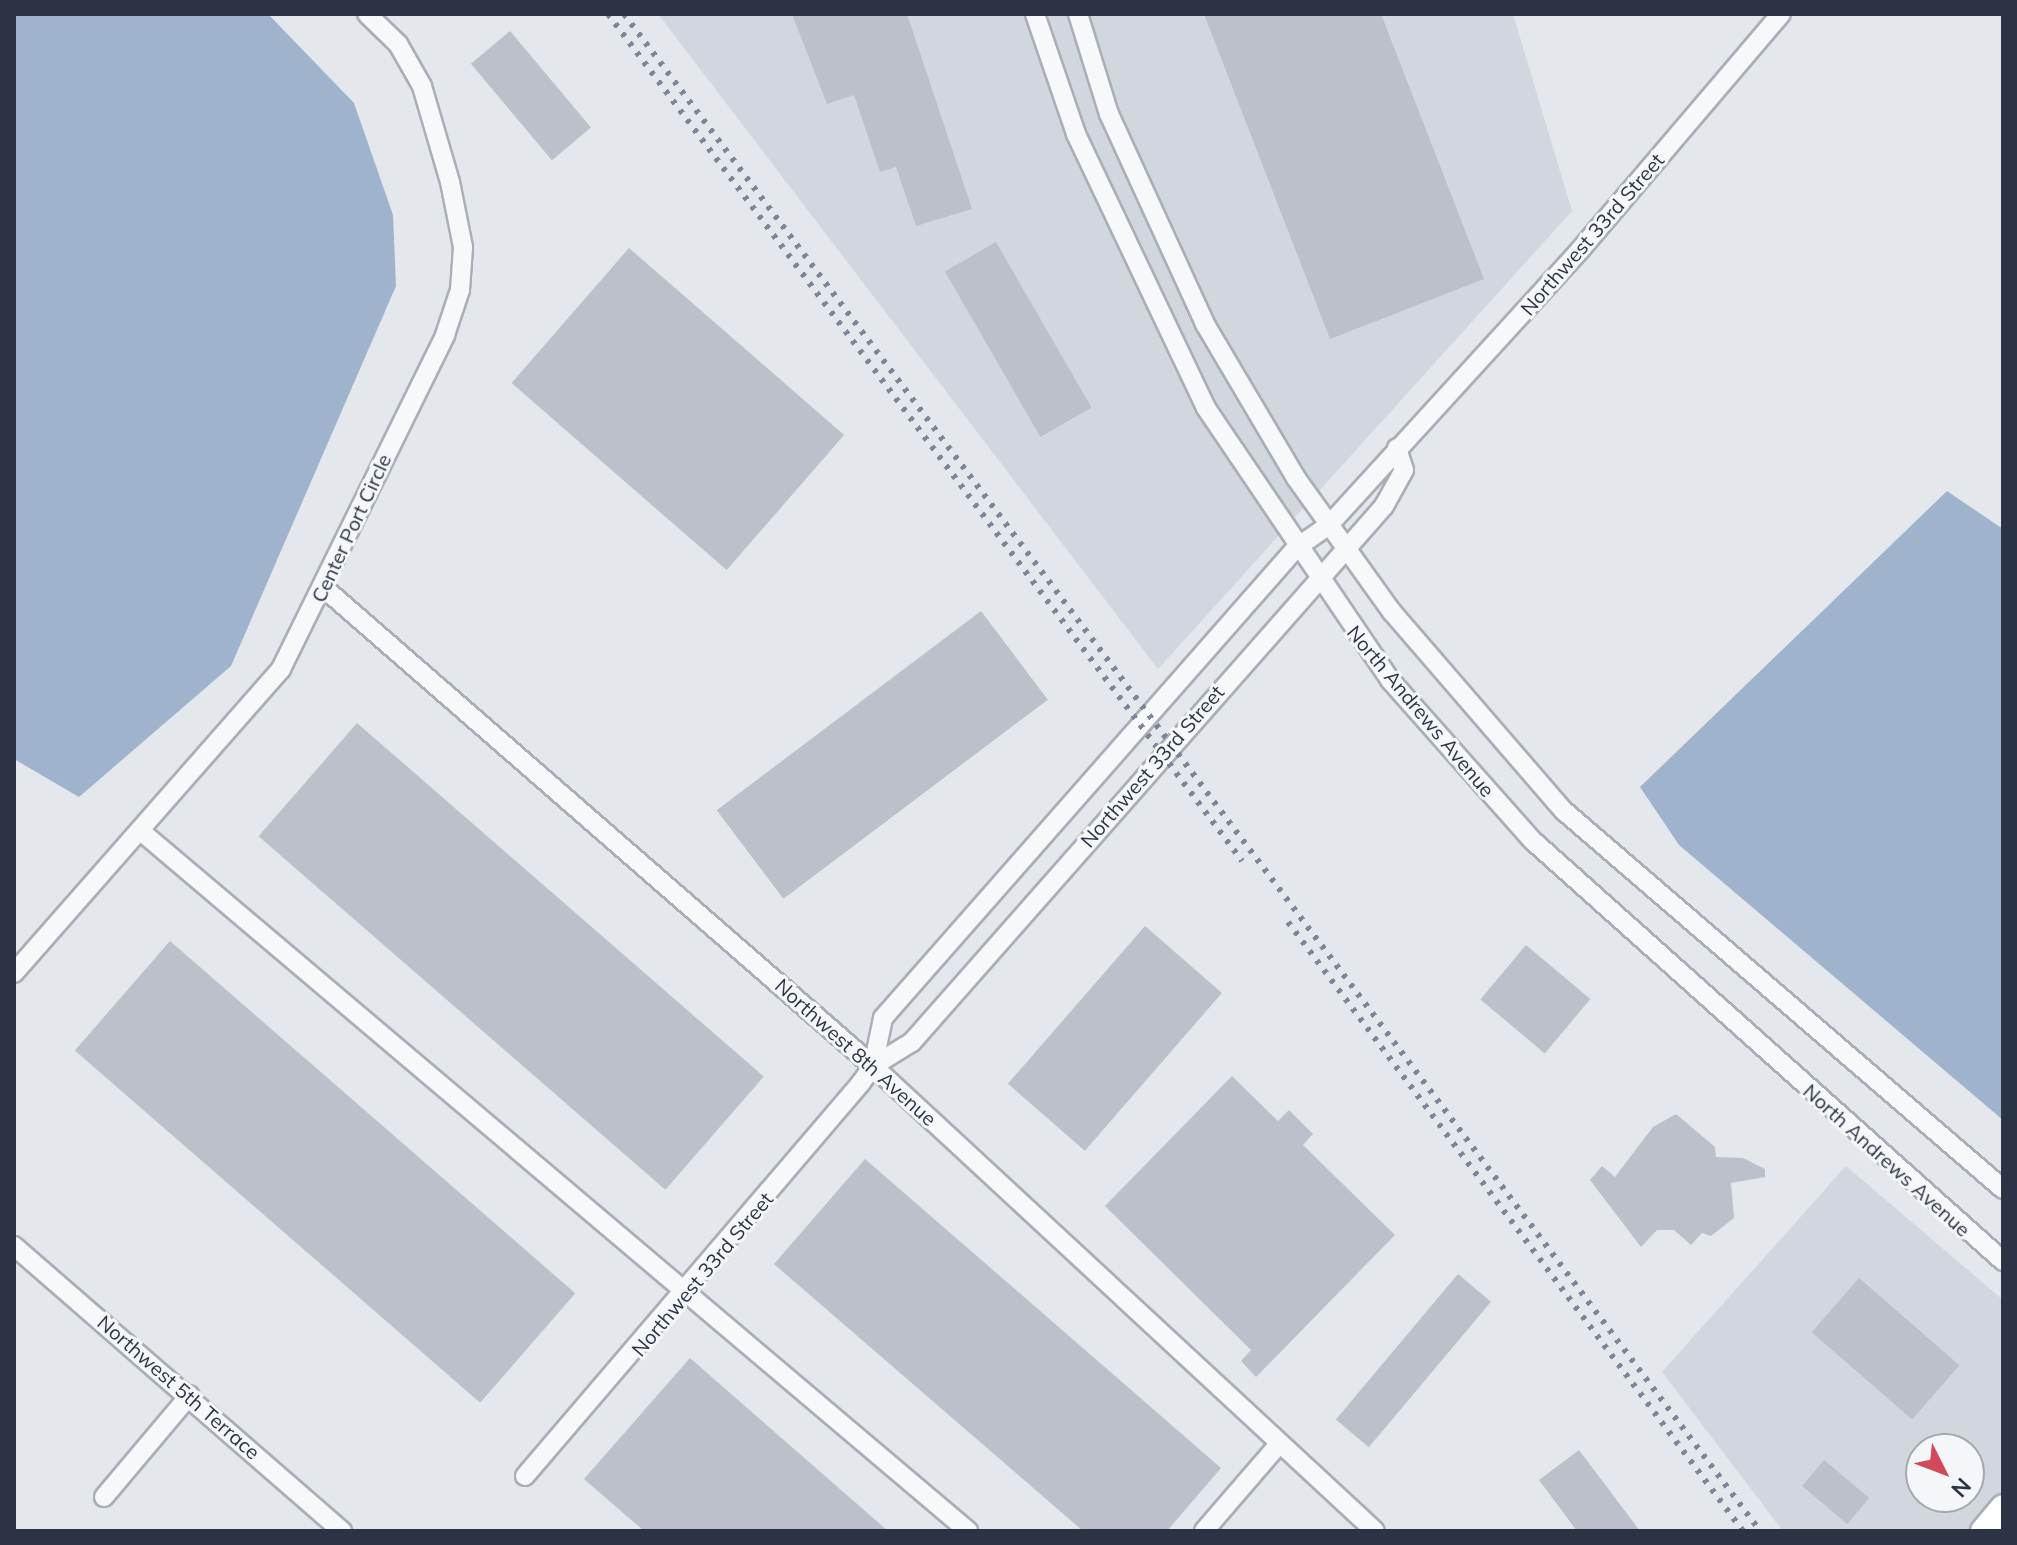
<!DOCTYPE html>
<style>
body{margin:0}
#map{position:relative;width:2017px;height:1545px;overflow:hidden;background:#e4e7ec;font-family:Mulish,sans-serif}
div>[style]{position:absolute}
.built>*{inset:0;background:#d2d6de}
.water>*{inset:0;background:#9fb4cc}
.building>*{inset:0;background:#bbc0ca;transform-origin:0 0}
.roads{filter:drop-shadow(2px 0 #a9aeb7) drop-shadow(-2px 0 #a9aeb7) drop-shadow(0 2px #a9aeb7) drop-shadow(0 -2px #a9aeb7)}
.minor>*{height:18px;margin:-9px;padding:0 9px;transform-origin:9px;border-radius:9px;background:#f7f8fa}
.major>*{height:24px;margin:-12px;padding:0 12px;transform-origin:12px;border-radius:12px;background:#fff}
.rail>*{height:6px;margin-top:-3px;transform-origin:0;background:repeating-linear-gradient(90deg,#7d8696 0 4px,transparent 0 12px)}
span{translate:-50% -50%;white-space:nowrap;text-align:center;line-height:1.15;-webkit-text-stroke:6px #f4f6f9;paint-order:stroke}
.street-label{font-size:20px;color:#2b3445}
.frame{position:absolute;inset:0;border:16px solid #2b3445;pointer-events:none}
.north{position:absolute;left:1905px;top:1433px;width:80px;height:80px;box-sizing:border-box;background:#f4f6f9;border:2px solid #a4a8b1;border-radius:50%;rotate:132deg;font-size:22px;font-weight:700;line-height:32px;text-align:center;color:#2b3445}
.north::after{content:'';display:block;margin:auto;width:28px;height:36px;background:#d1495b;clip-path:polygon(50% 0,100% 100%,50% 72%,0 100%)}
</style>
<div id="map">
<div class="built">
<div style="clip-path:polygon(658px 14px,1513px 14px,1572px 211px,1158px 669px)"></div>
<div style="clip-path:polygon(evenodd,1846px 1166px,2003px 1300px,2003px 1531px,1783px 1531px,1662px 1372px,1846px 1166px,1921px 1449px,1969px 1449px,1969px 1497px,1921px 1497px,1921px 1449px)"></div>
</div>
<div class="water">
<div style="clip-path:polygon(14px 14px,268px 14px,354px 103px,393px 215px,396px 286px,231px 666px,79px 797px,14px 759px)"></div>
<div style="clip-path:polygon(1947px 491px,2003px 529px,2003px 1120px,1679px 845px,1640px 787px)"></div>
</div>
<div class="building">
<div style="clip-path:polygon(792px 14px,907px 14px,972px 209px,916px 226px,896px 167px,880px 172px,854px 95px,827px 104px)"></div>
<div style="clip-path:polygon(1204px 14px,1381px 14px,1484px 279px,1330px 339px)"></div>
<div style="left:510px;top:31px;width:126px;height:51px;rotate:50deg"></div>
<div style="left:996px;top:242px;width:191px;height:59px;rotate:60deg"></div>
<div style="left:629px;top:248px;width:285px;height:179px;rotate:41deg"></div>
<div style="left:981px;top:611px;width:111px;height:331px;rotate:53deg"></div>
<div style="left:357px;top:723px;width:539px;height:150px;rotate:41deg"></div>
<div style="left:1145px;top:926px;width:102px;height:209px;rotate:41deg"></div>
<div style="left:170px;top:941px;width:537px;height:145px;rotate:41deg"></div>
<div style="left:1526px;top:945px;width:84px;height:71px;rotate:40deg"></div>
<div style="clip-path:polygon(1232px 1076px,1278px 1121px,1289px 1110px,1313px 1134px,1303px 1145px,1395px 1235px,1256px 1377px,1241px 1361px,1251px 1350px,1105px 1206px)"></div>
<div style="clip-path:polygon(1676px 1114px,1715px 1147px,1716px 1157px,1743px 1158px,1765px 1169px,1765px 1177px,1731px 1183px,1734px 1218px,1711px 1236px,1702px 1233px,1691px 1245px,1674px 1230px,1657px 1230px,1641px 1247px,1590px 1180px,1602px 1166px,1615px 1177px,1653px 1127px)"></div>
<div style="clip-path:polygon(865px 1159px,1221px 1468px,1167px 1531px,1083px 1531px,774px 1264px)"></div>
<div style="left:1458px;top:1274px;width:43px;height:190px;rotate:40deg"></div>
<div style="left:1859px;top:1278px;width:133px;height:72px;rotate:41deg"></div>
<div style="clip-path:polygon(690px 1358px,888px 1531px,644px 1531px,584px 1479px)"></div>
<div style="clip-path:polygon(1579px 1450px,1640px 1531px,1577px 1531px,1539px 1480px)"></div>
<div style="left:1824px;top:1460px;width:59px;height:34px;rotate:40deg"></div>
</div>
<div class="roads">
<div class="minor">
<div style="left:1035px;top:14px;width:127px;rotate:71.1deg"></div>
<div style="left:1076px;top:134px;width:303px;rotate:64.6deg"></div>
<div style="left:1206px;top:408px;width:328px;rotate:55.9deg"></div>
<div style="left:1390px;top:680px;width:214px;rotate:48.4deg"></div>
<div style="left:1532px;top:840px;width:632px;rotate:41.79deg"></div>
<div style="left:1078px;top:14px;width:105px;rotate:72.8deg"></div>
<div style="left:1109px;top:114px;width:231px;rotate:65.4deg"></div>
<div style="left:1205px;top:324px;width:179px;rotate:59.4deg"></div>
<div style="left:1296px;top:478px;width:165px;rotate:54.4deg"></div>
<div style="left:1392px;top:612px;width:263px;rotate:49.2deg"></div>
<div style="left:1564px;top:811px;width:579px;rotate:40.73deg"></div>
<div style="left:324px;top:588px;width:728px;rotate:41.05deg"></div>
<div style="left:873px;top:1066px;width:684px;rotate:42.81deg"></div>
<div style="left:143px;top:833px;width:1081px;rotate:40.23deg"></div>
<div style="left:14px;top:973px;width:405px;rotate:-48.7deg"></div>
<div style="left:281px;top:669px;width:372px;rotate:-63.8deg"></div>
<div style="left:445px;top:335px;width:47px;rotate:-71.6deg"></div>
<div style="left:460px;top:290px;width:43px;rotate:-86deg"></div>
<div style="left:463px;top:247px;width:66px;rotate:-101.3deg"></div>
<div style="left:450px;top:182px;width:100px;rotate:-106.3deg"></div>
<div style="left:422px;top:86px;width:48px;rotate:-119.7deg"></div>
<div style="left:398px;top:44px;width:43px;rotate:-135.9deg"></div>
<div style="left:873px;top:1066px;width:46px;rotate:-31.6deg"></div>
<div style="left:912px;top:1042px;width:714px;rotate:-48.63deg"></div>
<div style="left:1384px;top:506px;width:41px;rotate:-60.9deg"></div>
<div style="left:1404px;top:470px;width:23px;rotate:-108deg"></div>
<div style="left:14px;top:1246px;width:435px;rotate:41deg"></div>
<div style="left:525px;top:1476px;width:516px;rotate:-49.48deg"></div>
<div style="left:860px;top:1084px;width:22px;rotate:-54deg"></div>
<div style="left:873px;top:1066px;width:49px;rotate:-78.2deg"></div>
<div style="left:883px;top:1018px;width:626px;rotate:-48.69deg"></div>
<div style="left:1296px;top:548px;width:40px;rotate:-34.9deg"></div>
<div style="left:1329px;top:525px;width:372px;rotate:-47.6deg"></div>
<div style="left:1580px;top:250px;width:310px;rotate:-49.6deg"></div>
<div style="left:104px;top:1497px;width:133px;rotate:-49.9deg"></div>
<div style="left:1204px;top:1531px;width:116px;rotate:-49.2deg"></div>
</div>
<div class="major">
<div style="left:1983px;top:1531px;width:31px;rotate:-50deg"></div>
</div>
</div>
<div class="rail">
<div style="left:608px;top:14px;width:1058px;rotate:53.18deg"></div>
<div style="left:624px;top:14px;width:1895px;rotate:53.17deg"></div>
<div style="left:1288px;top:922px;width:760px;rotate:53.24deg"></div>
</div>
<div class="street-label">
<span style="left:1592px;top:234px;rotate:-49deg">Northwest 33rd Street</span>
<span style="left:351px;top:528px;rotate:-65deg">Center Port Circle</span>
<span style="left:1421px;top:711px;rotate:50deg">North Andrews Avenue</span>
<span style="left:1152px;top:766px;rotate:-49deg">Northwest 33rd Street</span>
<span style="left:856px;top:1052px;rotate:42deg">Northwest 8th Avenue</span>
<span style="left:1887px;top:1160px;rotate:42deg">North Andrews Avenue</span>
<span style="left:702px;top:1274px;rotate:-50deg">Northwest 33rd Street</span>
<span style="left:179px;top:1387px;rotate:41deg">Northwest 5th Terrace</span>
</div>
<div class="frame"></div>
<div class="north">N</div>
</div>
